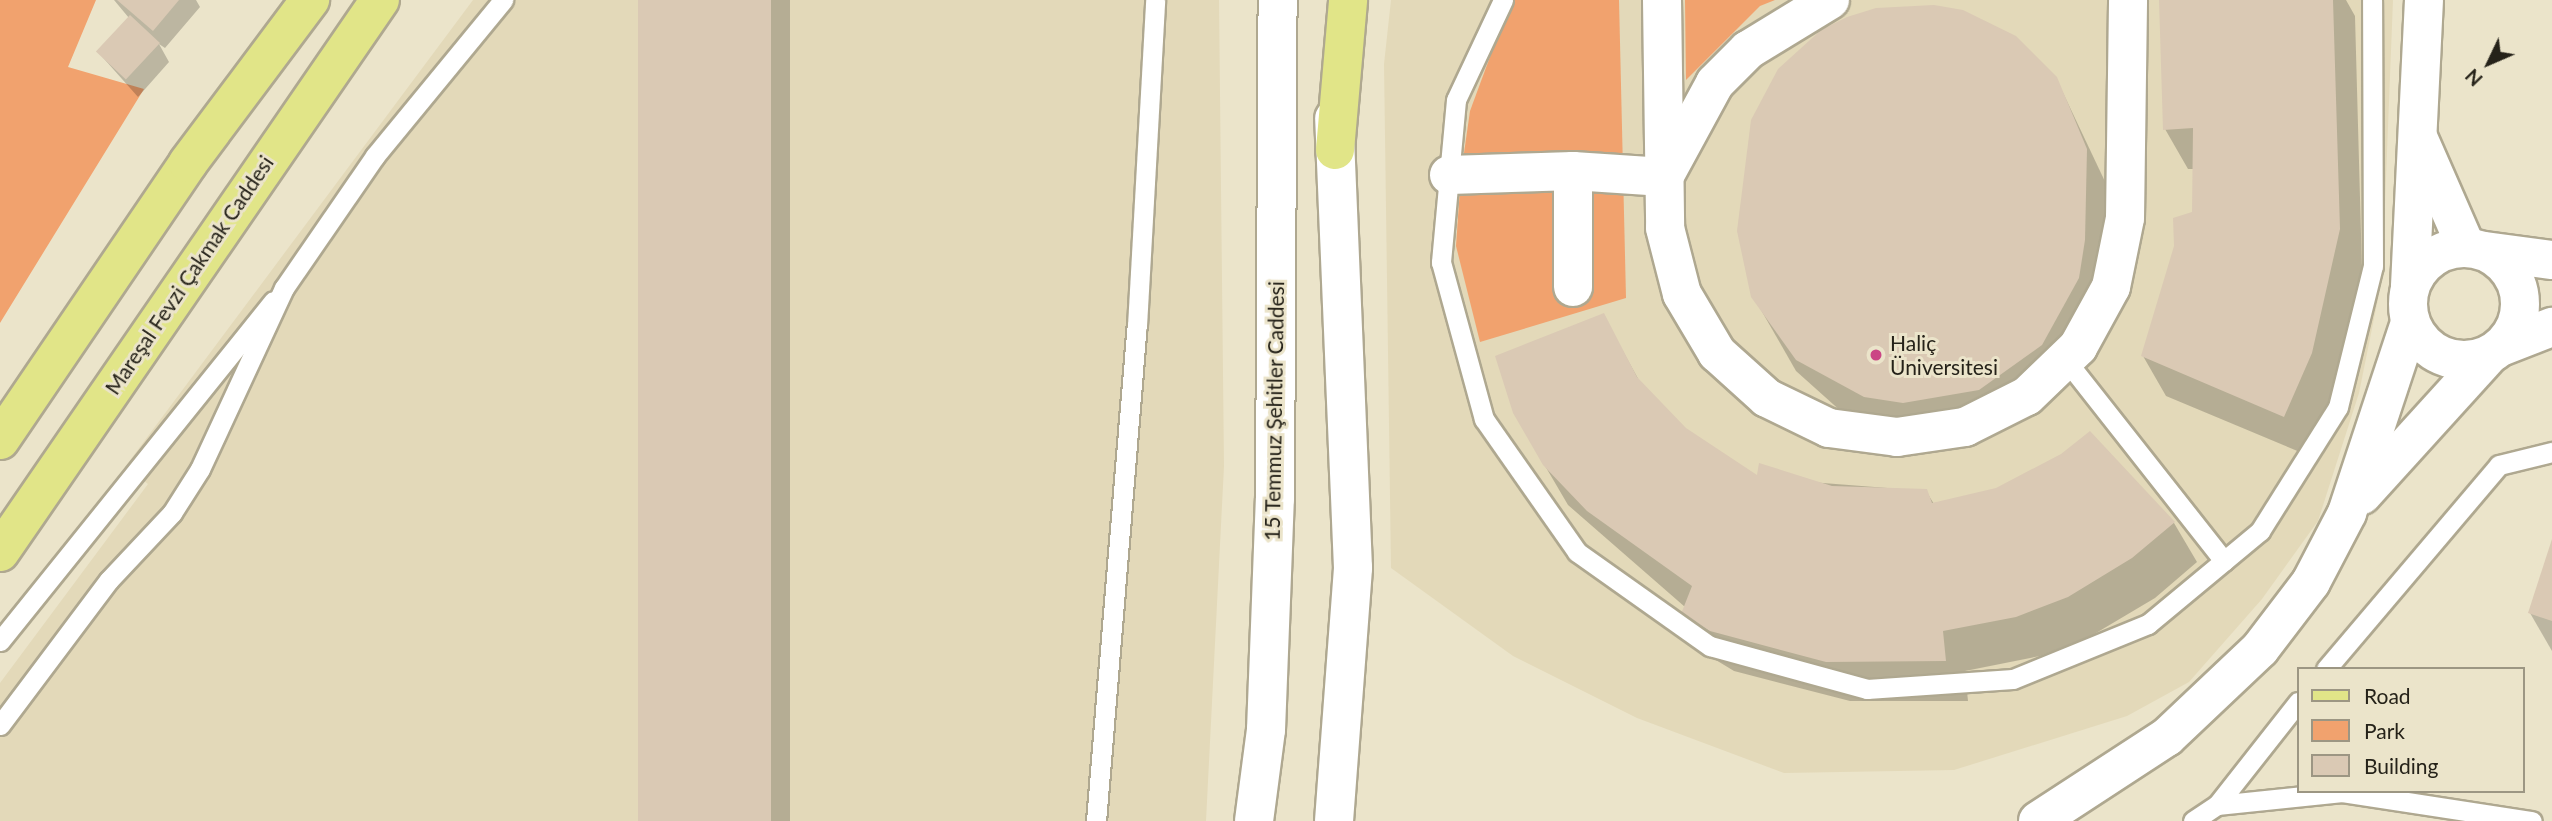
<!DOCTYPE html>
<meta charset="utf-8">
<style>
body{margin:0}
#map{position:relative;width:2552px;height:821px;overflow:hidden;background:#ebe4ca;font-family:Lato,sans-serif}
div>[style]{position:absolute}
.built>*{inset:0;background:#e3d9b9}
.green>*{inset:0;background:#f1a26e}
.shadow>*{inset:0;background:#0003;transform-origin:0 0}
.building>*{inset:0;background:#dac9b4;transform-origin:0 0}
.roads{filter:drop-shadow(2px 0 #afa890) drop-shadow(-2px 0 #afa890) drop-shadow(0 2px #afa890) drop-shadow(0 -2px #afa890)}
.service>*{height:19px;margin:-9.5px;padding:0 9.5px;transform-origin:9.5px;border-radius:9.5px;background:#fff}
.minor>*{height:38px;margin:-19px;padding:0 19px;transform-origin:19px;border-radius:19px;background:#fff}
.minor>.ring{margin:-19px;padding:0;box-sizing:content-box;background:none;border:38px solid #fff;border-radius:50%}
.secondary>*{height:38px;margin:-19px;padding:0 19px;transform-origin:19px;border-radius:19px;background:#fff}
.primary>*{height:38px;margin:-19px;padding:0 19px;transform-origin:19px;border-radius:19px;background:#e1e588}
.dots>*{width:19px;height:19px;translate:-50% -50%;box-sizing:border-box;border:4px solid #ebe4ca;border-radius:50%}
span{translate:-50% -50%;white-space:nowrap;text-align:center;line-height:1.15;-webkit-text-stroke:6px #ebe4ca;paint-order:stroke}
.street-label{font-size:21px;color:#252219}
.poi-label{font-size:21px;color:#252219}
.left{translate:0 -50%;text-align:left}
.legend{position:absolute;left:2297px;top:667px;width:228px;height:126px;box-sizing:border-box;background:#ebe4ca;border:2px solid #9c9683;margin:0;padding:9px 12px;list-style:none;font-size:21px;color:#252219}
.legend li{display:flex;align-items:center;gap:14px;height:35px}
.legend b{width:35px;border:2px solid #9c9683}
.north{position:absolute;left:2454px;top:28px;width:70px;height:70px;-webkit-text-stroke:5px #ebe4ca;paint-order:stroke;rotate:226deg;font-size:19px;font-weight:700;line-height:28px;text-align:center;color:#252219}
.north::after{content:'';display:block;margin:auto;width:24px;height:32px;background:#252219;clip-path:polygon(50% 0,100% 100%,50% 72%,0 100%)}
</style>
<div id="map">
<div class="built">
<div style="clip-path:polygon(473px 0,1219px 0,1224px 466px,1206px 821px,0 821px,0 683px,148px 484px,125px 467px)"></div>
<div style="clip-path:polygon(1391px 0,2393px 0,2382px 279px,2359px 393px,2318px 521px,2262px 599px,2189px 682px,2127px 716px,1954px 770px,1784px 773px,1637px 718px,1513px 656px,1391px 568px,1384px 64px)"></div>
</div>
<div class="green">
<div style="clip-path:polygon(0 0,96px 0,68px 67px,144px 89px,0 323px)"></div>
<div style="clip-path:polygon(1511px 0,1619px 0,1626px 298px,1480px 342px,1456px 246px,1461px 174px,1470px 111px)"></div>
<div style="clip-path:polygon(1685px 0,1775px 0,1760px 6px,1686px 80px)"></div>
</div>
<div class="shadow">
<div style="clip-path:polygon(114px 0,196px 0,200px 7px,165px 48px,159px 44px,169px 62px,138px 97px,98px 52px,129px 18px)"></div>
<div style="left:640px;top:0;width:150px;height:822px"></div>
<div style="clip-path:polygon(2161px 0,2346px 0,2355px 16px,2362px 270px,2334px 394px,2307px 455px,2166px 396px,2143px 356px,2194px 213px,2194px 169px,2188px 169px,2165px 129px)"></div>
<div style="clip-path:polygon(2056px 78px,2109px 190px,2107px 281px,2035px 411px,1853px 422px,1796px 371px,1753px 296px)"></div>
<div style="clip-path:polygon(1603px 315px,1641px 384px,1685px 429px,1758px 478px,1926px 491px,1934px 504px,2174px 523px,2197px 562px,2155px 598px,2091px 636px,2040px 656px,1965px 671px,1968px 701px,1850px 701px,1734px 671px,1706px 654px,1683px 614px,1685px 607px,1568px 505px,1514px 413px)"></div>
<div style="clip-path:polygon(2552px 543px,2552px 651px,2530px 613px)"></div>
</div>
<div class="building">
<div style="clip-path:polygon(117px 0,179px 0,153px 31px)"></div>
<div style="left:638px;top:0;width:133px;height:822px"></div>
<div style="clip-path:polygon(2159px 0,2333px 0,2340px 229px,2312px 353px,2284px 417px,2141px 356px,2174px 246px,2173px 218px,2192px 212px,2193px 128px,2163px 130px)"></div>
<div style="clip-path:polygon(1934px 5px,1963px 10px,2016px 36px,2057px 77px,2087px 149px,2085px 240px,2079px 278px,2042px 345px,1979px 390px,1903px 403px,1864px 397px,1796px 360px,1751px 297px,1737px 231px,1751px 120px,1778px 69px,1821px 30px,1847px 17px,1876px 8px)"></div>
<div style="left:130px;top:15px;width:41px;height:50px;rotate:43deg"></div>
<div style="clip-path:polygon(1604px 313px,1637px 377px,1686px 428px,1757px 475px,1759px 463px,1832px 486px,1927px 489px,1932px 503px,1996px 488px,2061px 454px,2090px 431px,2175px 522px,2132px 558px,2068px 597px,2016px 617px,1943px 631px,1946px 661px,1826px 662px,1710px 631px,1681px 614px,1692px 586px,1587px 511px,1543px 465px,1513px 413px,1495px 356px)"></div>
<div style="clip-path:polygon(2552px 539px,2552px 621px,2528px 613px)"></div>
</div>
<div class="roads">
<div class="service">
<div style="left:1503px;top:0;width:110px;rotate:115.2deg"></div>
<div style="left:1456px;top:100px;width:163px;rotate:95.3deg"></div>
<div style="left:1441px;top:262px;width:163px;rotate:74.7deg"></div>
<div style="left:1484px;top:419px;width:162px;rotate:55deg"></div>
<div style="left:1577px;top:552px;width:163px;rotate:35.3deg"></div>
<div style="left:1710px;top:646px;width:163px;rotate:15.3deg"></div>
<div style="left:1867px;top:689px;width:146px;rotate:-3.9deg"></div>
<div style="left:2013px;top:679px;width:146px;rotate:-22.2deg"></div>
<div style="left:2148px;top:624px;width:146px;rotate:-39.7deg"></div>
<div style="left:2260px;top:531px;width:146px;rotate:-57.8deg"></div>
<div style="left:2338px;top:407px;width:145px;rotate:-76.1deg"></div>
<div style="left:2373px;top:266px;width:266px;rotate:-90.2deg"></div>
<div style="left:2065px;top:359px;width:257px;rotate:51.8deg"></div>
<div style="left:0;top:641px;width:436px;rotate:-51.2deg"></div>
<div style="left:2326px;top:669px;width:267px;rotate:-49.7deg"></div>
<div style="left:2499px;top:465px;width:55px;rotate:-13.8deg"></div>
<div style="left:0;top:725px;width:181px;rotate:-53.1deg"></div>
<div style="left:109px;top:580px;width:92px;rotate:-46.8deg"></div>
<div style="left:172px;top:513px;width:52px;rotate:-57.5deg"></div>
<div style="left:200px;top:469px;width:200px;rotate:-65.1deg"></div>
<div style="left:284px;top:288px;width:160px;rotate:-55.4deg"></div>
<div style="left:375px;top:156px;width:202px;rotate:-50.6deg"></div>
<div style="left:2217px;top:805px;width:126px;rotate:-5.9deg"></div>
<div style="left:2342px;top:792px;width:192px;rotate:8.7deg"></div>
<div style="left:1096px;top:821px;width:497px;rotate:-85.3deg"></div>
<div style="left:1137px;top:326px;width:326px;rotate:-86.8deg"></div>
<div style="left:2193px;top:821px;width:29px;rotate:-34deg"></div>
<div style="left:2217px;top:805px;width:131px;rotate:-51.8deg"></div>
</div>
<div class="minor">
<div style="left:1662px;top:0;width:228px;rotate:89.2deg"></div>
<div style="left:1665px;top:228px;width:68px;rotate:75.6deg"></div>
<div style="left:1682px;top:294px;width:69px;rotate:59.3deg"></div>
<div style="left:1717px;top:353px;width:67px;rotate:42deg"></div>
<div style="left:1767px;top:398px;width:69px;rotate:25.8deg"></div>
<div style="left:1829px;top:428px;width:69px;rotate:7.5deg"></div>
<div style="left:1897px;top:437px;width:69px;rotate:-8.4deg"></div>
<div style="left:1965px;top:427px;width:69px;rotate:-26.6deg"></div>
<div style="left:2027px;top:396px;width:71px;rotate:-43.9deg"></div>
<div style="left:2078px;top:347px;width:68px;rotate:-61.2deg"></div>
<div style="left:2111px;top:287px;width:70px;rotate:-78.5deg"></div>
<div style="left:2125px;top:218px;width:218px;rotate:-89.2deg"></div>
<div style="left:2418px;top:137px;width:120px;rotate:66.4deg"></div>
<div style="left:1573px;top:171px;width:116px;rotate:90deg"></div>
<div style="left:1449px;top:175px;width:124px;rotate:-1.8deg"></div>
<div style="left:1573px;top:171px;width:91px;rotate:3.8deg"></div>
<div style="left:1664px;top:177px;width:107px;rotate:-61.5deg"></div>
<div style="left:1715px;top:83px;width:47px;rotate:-45deg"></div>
<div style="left:1748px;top:50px;width:96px;rotate:-31.4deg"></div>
<div class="ring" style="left:2408px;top:248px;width:74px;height:74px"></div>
<div style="left:2485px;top:251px;width:68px;rotate:7.7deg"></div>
<div style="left:2410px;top:286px;width:286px;rotate:-87.2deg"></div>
<div style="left:2503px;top:346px;width:53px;rotate:-21.2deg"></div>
<div style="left:2362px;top:495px;width:188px;rotate:-47.8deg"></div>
<div style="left:2038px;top:821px;width:154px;rotate:-33.1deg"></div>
<div style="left:2167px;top:737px;width:128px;rotate:-43.4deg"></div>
<div style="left:2260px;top:649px;width:84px;rotate:-52.7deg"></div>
<div style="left:2311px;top:582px;width:78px;rotate:-62.4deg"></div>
<div style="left:2347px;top:513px;width:201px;rotate:-71.7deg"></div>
</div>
<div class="secondary">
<div style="left:1254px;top:821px;width:92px;rotate:-82.5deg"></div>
<div style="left:1266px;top:730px;width:231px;rotate:-87.8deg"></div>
<div style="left:1275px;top:499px;width:499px;rotate:-89.7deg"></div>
<div style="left:1334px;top:821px;width:254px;rotate:-85.7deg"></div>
<div style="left:1353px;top:568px;width:450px;rotate:-92.4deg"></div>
</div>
<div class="primary">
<div style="left:1335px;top:150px;width:151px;rotate:-85deg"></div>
<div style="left:0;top:440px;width:335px;rotate:-55.8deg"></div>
<div style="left:188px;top:163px;width:204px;rotate:-53.2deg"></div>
<div style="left:0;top:552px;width:670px;rotate:-55.46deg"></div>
</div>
</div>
<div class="dots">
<div style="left:1876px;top:355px;background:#cb4585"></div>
</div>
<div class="street-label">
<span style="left:189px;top:275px;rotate:-56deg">Mareşal Fevzi Çakmak Caddesi</span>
<span style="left:1274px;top:411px;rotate:-89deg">15 Temmuz Şehitler Caddesi</span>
</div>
<div class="poi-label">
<span class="left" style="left:1890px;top:355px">Haliç<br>Üniversitesi</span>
</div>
<ul class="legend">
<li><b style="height:9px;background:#e1e588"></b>Road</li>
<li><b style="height:19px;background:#f1a26e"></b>Park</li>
<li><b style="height:19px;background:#dac9b4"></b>Building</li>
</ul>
<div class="north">N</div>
</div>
